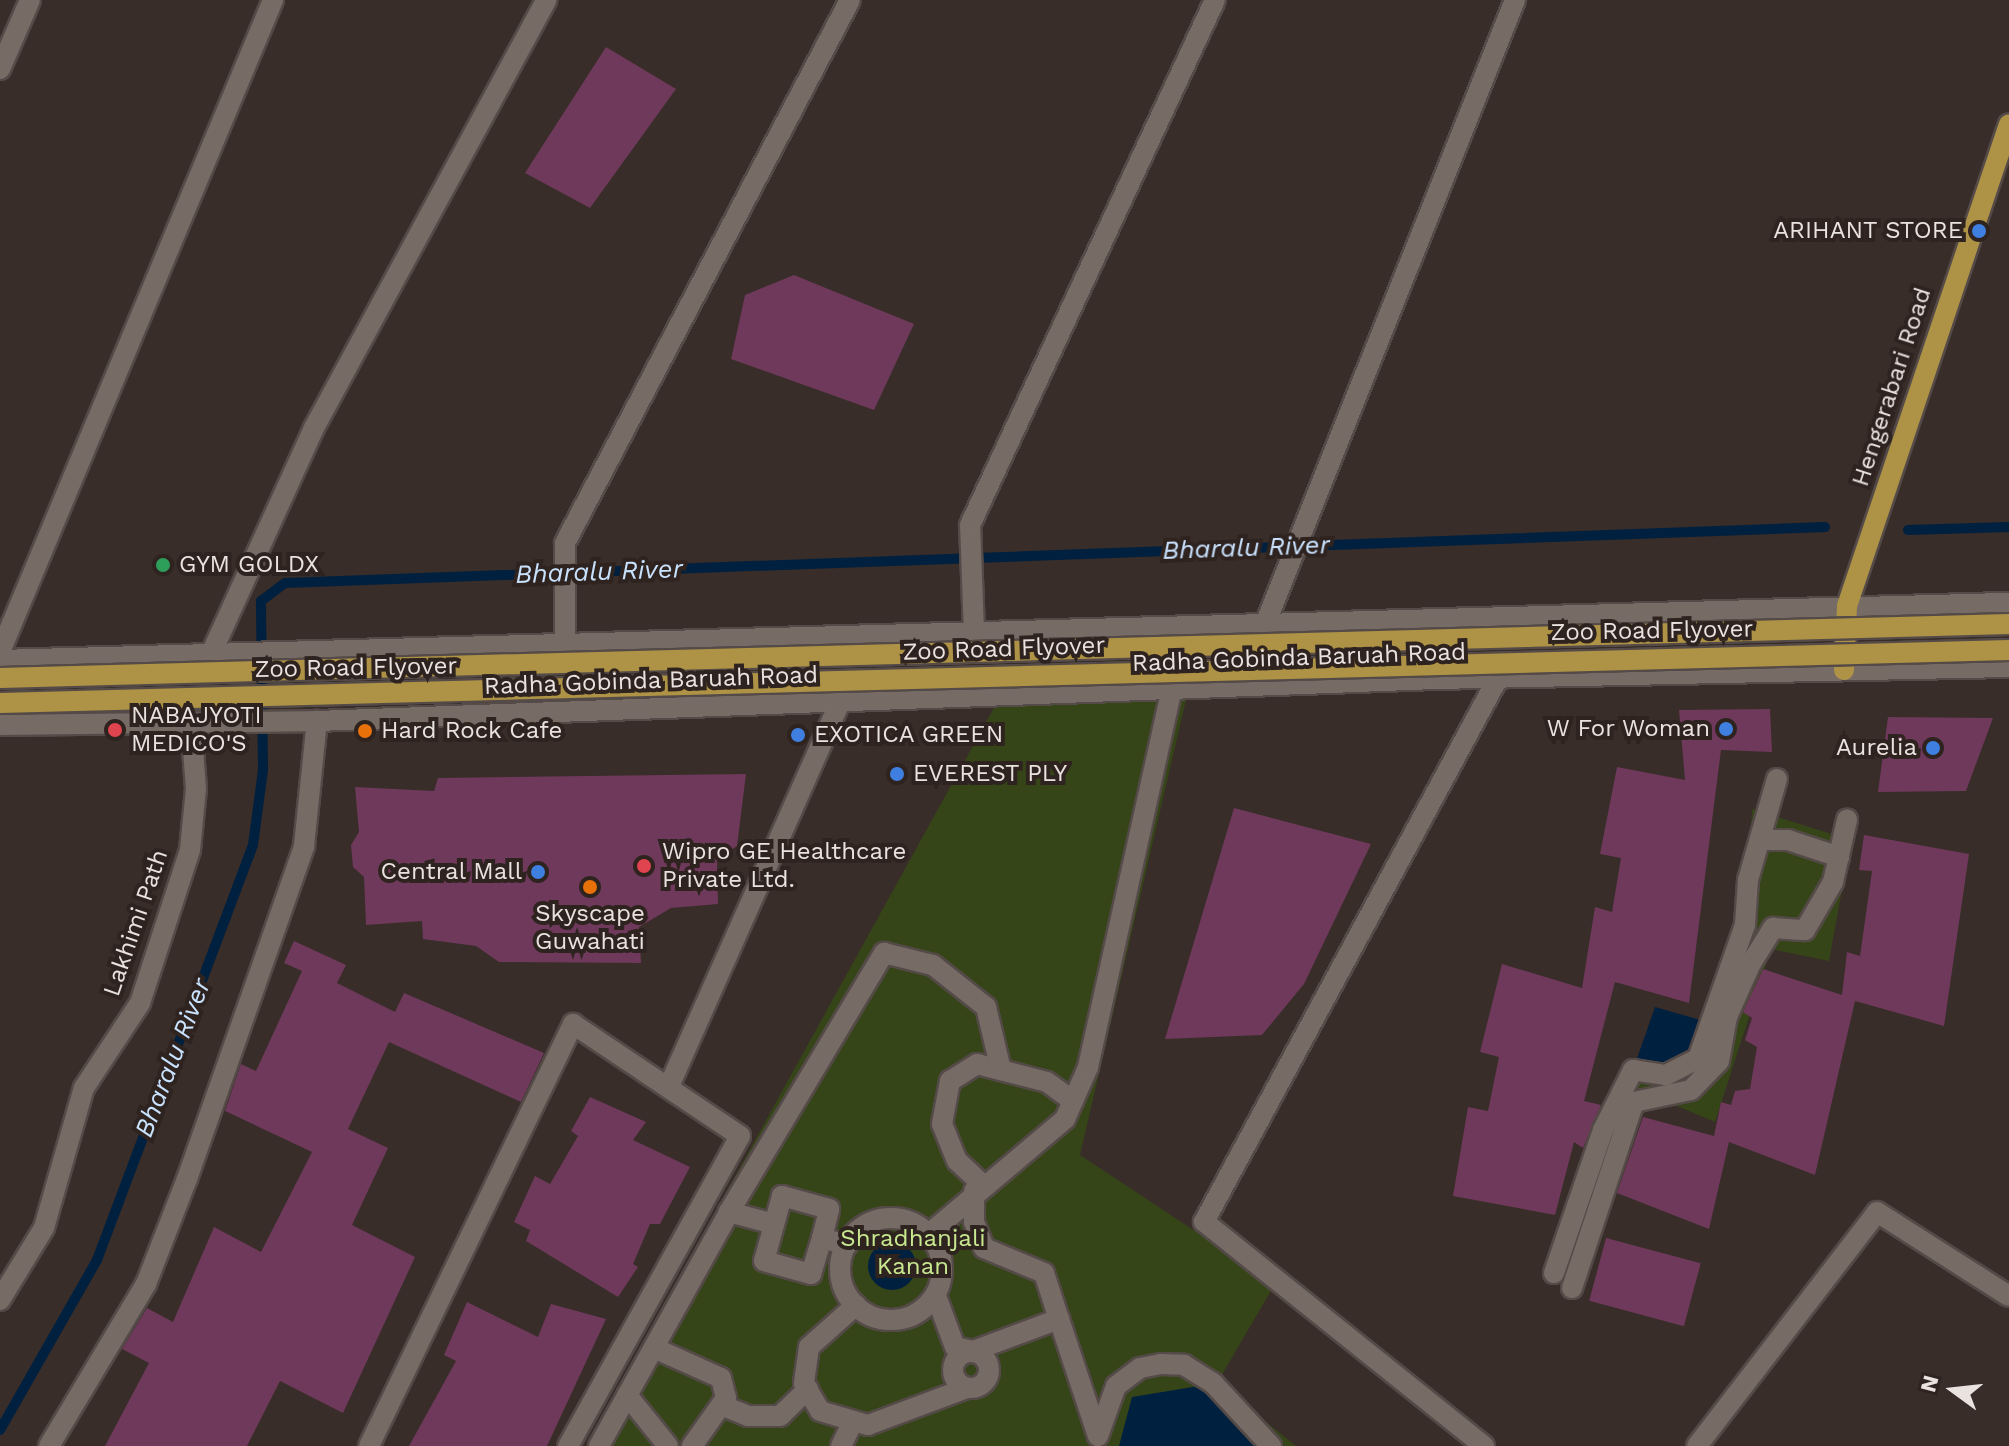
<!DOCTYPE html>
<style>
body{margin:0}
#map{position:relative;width:2009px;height:1446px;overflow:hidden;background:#382d29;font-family:"Work Sans",sans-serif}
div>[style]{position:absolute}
.green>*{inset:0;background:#364518}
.water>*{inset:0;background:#00203f}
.round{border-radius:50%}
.stream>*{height:10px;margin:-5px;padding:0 5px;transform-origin:5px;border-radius:5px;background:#00203f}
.building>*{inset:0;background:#6e395a;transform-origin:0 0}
.roads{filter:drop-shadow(2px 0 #544a47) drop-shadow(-2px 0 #544a47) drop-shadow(0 2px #544a47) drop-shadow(0 -2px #544a47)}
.minor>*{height:20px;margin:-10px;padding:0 10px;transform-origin:10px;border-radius:10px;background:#776b66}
.minor>.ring{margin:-10px;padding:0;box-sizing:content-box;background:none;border:20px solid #776b66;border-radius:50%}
.major>*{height:20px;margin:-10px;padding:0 10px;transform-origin:10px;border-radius:10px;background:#ae9346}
.bridges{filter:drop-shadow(2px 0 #544a47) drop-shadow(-2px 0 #544a47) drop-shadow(0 2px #544a47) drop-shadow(0 -2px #544a47)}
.major-bridge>*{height:20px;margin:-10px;padding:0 10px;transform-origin:10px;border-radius:10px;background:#ae9346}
.dots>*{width:22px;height:22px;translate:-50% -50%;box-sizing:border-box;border:4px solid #2e231f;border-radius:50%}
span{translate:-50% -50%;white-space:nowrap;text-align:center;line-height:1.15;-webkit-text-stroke:8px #2e231f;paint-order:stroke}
.poi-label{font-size:24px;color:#e9e2df}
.right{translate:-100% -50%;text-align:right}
.left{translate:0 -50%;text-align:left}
.street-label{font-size:24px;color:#e9e2df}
.park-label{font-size:24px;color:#c8e890}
.water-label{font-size:26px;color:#c9e2fe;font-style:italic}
.north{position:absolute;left:1913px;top:1350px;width:80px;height:80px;-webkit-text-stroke:6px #2e231f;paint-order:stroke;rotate:285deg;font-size:22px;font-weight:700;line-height:32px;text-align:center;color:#e9e2df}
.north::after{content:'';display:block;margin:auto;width:28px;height:36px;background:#e9e2df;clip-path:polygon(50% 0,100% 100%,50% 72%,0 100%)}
</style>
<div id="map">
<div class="green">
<div style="clip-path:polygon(1195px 661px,1080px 1155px,1275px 1284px,1217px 1383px,1296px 1446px,586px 1446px,1016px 668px)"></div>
<div style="clip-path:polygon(1752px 809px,1851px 840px,1829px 961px,1771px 949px,1715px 1122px,1639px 1090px,1620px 1137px,1603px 1130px,1633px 1070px,1698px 1059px,1745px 925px)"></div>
</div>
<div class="water">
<div style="clip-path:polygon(1655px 1007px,1711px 1023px,1698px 1059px,1633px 1070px)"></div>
<div class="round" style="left:868px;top:1242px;width:48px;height:48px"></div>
<div style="clip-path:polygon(1217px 1383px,1260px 1446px,1119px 1446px,1132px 1397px)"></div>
</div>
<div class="stream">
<div style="left:1908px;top:530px;width:101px;rotate:-1.7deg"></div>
<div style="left:0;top:1430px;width:196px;rotate:-60.3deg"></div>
<div style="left:97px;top:1260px;width:443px;rotate:-69.4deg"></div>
<div style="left:253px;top:845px;width:76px;rotate:-82.4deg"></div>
<div style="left:263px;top:770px;width:169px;rotate:-90.7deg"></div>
<div style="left:261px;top:601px;width:30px;rotate:-37deg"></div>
<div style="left:285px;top:583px;width:1541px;rotate:-2.08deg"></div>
</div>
<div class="building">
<div style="clip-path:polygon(606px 47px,676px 89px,590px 208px,525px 173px)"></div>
<div style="clip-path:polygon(794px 275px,914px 324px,874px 410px,731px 359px,745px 295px)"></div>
<div style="clip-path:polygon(1770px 709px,1772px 752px,1721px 750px,1689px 1003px,1615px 982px,1584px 1101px,1601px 1105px,1583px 1148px,1574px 1142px,1555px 1215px,1453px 1196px,1468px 1107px,1488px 1111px,1499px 1057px,1480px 1052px,1502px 964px,1582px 988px,1595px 907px,1612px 912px,1621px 858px,1600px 854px,1617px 767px,1685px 780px,1679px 710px)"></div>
<div style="clip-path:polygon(1888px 717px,1993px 718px,1966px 791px,1878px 792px)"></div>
<div style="clip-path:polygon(746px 774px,737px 846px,717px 859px,718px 904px,671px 908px,639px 927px,641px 963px,499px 962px,476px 946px,423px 939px,422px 921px,366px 925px,364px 877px,353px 867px,351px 845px,359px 832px,355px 787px,434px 791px,438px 778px)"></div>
<div style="clip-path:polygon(1234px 808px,1371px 844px,1304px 984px,1262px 1035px,1165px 1039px)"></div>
<div style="clip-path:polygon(1864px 835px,1969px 854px,1944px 1026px,1855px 1001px,1815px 1175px,1729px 1142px,1709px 1229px,1617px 1193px,1643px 1117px,1714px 1136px,1721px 1102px,1731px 1105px,1735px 1091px,1750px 1089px,1757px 1047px,1745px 1040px,1752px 1018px,1743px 1012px,1763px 969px,1842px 995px,1847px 952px,1860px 956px,1872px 871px,1859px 870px)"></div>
<div style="clip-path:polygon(294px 941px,346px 965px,337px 983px,395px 1012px,404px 993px,544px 1053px,521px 1102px,389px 1042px,348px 1129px,388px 1148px,352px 1225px,415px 1257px,343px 1413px,280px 1381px,247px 1446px,105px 1446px,149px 1363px,122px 1349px,147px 1308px,173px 1322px,214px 1227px,261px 1252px,312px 1152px,225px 1111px,241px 1064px,256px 1071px,302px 971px,284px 963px)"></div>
<div style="clip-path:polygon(590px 1097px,646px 1122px,633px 1140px,690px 1167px,660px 1224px,650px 1224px,633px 1264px,638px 1267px,618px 1297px,526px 1241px,530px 1230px,514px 1222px,535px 1176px,550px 1184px,578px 1136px,571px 1131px)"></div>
<div style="left:1606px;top:1238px;width:98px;height:65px;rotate:15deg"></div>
<div style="clip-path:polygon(467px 1302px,538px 1337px,551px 1304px,606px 1319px,547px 1446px,409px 1446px,456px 1361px,444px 1355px)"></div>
</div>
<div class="roads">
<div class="minor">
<div style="left:0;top:69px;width:75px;rotate:-66.5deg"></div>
<div style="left:1266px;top:622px;width:670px;rotate:-68.18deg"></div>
<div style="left:974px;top:632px;width:107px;rotate:-92.1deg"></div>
<div style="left:970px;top:525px;width:579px;rotate:-64.98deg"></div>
<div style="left:565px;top:645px;width:102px;rotate:-90deg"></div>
<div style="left:565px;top:543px;width:613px;rotate:-62.31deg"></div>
<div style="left:0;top:652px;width:707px;rotate:-67.28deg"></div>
<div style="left:211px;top:654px;width:248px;rotate:-65.5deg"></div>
<div style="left:314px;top:428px;width:487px;rotate:-61.5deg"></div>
<div style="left:0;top:660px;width:2010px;rotate:-1.63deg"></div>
<div style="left:0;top:725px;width:317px;rotate:-0.7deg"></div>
<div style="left:317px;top:721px;width:1119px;rotate:-2.15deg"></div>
<div style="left:1435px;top:679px;width:574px;rotate:-1.2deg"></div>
<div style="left:1760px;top:840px;width:28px"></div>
<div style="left:1788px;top:840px;width:54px;rotate:18.4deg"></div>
<div style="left:670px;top:1084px;width:420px;rotate:-66deg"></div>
<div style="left:982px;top:1184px;width:34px;rotate:-137deg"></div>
<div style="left:957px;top:1161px;width:40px;rotate:-112deg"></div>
<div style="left:942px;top:1124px;width:44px;rotate:-79.5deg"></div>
<div style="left:950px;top:1081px;width:32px;rotate:-32deg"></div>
<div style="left:977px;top:1064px;width:72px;rotate:14.4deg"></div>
<div style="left:1047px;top:1082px;width:32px;rotate:36deg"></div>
<div class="ring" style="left:840px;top:1218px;width:82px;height:82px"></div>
<div style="left:774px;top:1224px;width:47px;rotate:-165.1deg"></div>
<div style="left:729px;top:1212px;width:302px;rotate:-59.1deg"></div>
<div style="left:884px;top:953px;width:50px;rotate:13.8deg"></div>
<div style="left:933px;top:965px;width:68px;rotate:38.4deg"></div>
<div style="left:986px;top:1007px;width:65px;rotate:76.6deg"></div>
<div style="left:929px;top:1234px;width:178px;rotate:-40.2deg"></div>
<div style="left:1065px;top:1119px;width:20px;rotate:-66deg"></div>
<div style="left:1073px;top:1101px;width:37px;rotate:-66deg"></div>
<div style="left:1088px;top:1067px;width:388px;rotate:-77.5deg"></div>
<div style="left:822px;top:1238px;width:30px;rotate:-76deg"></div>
<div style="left:829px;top:1209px;width:49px;rotate:-164.5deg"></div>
<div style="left:782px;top:1196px;width:67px;rotate:105.5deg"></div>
<div style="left:764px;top:1261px;width:49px;rotate:15.5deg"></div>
<div style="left:811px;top:1274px;width:38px;rotate:-73deg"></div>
<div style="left:822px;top:1238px;width:26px;rotate:16deg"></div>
<div style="left:1554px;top:1273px;width:151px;rotate:-71.1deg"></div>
<div style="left:1603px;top:1130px;width:67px;rotate:-63.4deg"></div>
<div style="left:1633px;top:1070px;width:33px;rotate:9deg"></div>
<div style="left:1666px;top:1075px;width:36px;rotate:-27deg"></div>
<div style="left:1698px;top:1059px;width:142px;rotate:-70.7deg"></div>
<div style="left:1745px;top:925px;width:45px;rotate:-86.2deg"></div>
<div style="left:1748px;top:880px;width:105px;rotate:-74deg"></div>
<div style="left:1572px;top:1288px;width:196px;rotate:-71.6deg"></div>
<div style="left:1634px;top:1102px;width:58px;rotate:-11.9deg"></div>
<div style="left:1691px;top:1090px;width:40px;rotate:-46deg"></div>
<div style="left:1719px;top:1061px;width:45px;rotate:-79.7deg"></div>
<div style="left:1727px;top:1017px;width:57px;rotate:-66.1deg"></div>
<div style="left:1750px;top:965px;width:44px;rotate:-58.1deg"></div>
<div style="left:1773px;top:928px;width:32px;rotate:4deg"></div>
<div style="left:1805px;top:930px;width:56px;rotate:-59.7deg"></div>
<div style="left:1833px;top:882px;width:64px;rotate:-77.3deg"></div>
<div style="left:936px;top:1296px;width:54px;rotate:69.6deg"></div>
<div style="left:955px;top:1347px;width:18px;rotate:13deg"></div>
<div style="left:973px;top:1351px;width:92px;rotate:-20.4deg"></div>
<div style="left:1059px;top:1319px;width:48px;rotate:-108.1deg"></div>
<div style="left:1044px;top:1273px;width:65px;rotate:-157.4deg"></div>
<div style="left:984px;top:1248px;width:28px;rotate:-111deg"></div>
<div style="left:974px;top:1222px;width:31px;rotate:-90deg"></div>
<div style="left:0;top:1300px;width:84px;rotate:-58.6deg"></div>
<div style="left:44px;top:1228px;width:146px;rotate:-74.1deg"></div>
<div style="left:84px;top:1088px;width:102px;rotate:-56.6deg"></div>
<div style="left:140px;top:1003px;width:161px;rotate:-71.9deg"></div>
<div style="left:190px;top:850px;width:61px;rotate:-84.4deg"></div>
<div style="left:196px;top:789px;width:66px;rotate:-94.3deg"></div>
<div style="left:856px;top:1305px;width:63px;rotate:138.2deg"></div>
<div style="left:809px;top:1347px;width:37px;rotate:98deg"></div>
<div style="left:804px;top:1384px;width:31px;rotate:59deg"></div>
<div style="left:820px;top:1411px;width:50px;rotate:16.3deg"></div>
<div style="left:868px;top:1425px;width:106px;rotate:-20.5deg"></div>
<div style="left:1059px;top:1319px;width:123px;rotate:71.6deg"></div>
<div style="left:1098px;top:1436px;width:53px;rotate:-70.2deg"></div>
<div style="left:1116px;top:1386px;width:30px;rotate:-37deg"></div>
<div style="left:1140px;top:1368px;width:21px;rotate:-11deg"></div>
<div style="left:1161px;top:1364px;width:23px;rotate:2deg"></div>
<div style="left:1184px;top:1365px;width:34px;rotate:32deg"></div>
<div style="left:1213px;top:1383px;width:86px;rotate:47.4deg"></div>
<div style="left:654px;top:1348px;width:73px;rotate:24.1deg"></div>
<div style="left:721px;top:1378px;width:21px;rotate:76deg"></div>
<div style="left:726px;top:1398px;width:59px;rotate:125.3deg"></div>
<div class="ring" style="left:953px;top:1352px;width:16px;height:16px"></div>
<div style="left:627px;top:1395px;width:65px;rotate:51.2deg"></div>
<div style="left:721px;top:1405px;width:29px;rotate:22deg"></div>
<div style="left:748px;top:1416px;width:32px"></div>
<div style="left:780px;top:1416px;width:39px;rotate:-44deg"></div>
<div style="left:49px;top:1446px;width:189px;rotate:-59.1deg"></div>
<div style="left:146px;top:1284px;width:113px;rotate:-68.7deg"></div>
<div style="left:187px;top:1179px;width:353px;rotate:-70.6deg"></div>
<div style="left:304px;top:846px;width:126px;rotate:-84.1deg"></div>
<div style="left:369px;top:1446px;width:469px;rotate:-64.2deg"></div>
<div style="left:573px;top:1024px;width:201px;rotate:33.8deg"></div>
<div style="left:740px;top:1136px;width:355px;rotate:119deg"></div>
<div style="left:599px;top:1446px;width:268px;rotate:-60.9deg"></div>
<div style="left:841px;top:1446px;width:28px;rotate:-64deg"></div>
<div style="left:1484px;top:1446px;width:359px;rotate:-141.3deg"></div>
<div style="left:1204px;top:1222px;width:618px;rotate:-61.61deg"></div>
<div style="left:1697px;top:1446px;width:295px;rotate:-52.4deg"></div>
<div style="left:1877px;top:1212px;width:156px;rotate:32.5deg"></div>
</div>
<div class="major">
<div style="left:1844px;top:670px;width:64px;rotate:-87.3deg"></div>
<div style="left:1847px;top:606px;width:508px;rotate:-71.42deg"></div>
</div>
</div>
<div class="bridges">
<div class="major-bridge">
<div style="left:0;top:678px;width:2010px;rotate:-1.54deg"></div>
<div style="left:0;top:703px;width:2010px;rotate:-1.51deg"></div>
</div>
</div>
<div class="dots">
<div style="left:1979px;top:231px;background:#3f7fe0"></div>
<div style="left:163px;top:565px;background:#2e9e5b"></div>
<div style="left:1726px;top:729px;background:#3f7fe0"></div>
<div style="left:115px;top:730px;background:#e0444e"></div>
<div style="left:365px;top:731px;background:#e8710a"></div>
<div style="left:798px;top:735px;background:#3f7fe0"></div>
<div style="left:1933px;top:748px;background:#3f7fe0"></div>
<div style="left:897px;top:774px;background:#3f7fe0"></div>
<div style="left:644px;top:866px;background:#e0444e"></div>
<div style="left:538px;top:872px;background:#3f7fe0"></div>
<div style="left:590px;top:887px;background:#e8710a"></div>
</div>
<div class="poi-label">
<span class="right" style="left:1963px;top:231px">ARIHANT STORE</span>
<span class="left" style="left:179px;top:565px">GYM GOLDX</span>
<span class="left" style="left:131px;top:730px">NABAJYOTI<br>MEDICO'S</span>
<span class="right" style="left:1710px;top:729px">W For Woman</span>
<span class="left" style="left:381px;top:731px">Hard Rock Cafe</span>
<span class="left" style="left:814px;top:735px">EXOTICA GREEN</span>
<span class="right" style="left:1917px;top:748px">Aurelia</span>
<span class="left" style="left:913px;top:774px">EVEREST PLY</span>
<span class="left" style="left:662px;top:866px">Wipro GE Healthcare<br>Private Ltd.</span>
<span class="right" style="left:522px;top:872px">Central Mall</span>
<span style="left:590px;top:928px">Skyscape<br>Guwahati</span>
</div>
<div class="street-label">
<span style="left:1892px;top:387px;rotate:-72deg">Hengerabari Road</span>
<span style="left:1652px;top:631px;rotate:-1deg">Zoo Road Flyover</span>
<span style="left:1004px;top:649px;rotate:-2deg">Zoo Road Flyover</span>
<span style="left:1299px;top:658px;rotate:-2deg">Radha Gobinda Baruah Road</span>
<span style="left:356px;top:668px;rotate:-1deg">Zoo Road Flyover</span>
<span style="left:651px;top:681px;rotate:-2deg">Radha Gobinda Baruah Road</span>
<span style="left:136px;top:923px;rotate:-71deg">Lakhimi Path</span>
</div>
<div class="park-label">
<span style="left:913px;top:1253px">Shradhanjali<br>Kanan</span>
</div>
<div class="water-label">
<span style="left:1246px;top:548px;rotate:-2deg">Bharalu River</span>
<span style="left:599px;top:572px;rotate:-2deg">Bharalu River</span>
<span style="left:173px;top:1058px;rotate:-69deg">Bharalu River</span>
</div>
<div class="north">N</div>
</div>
